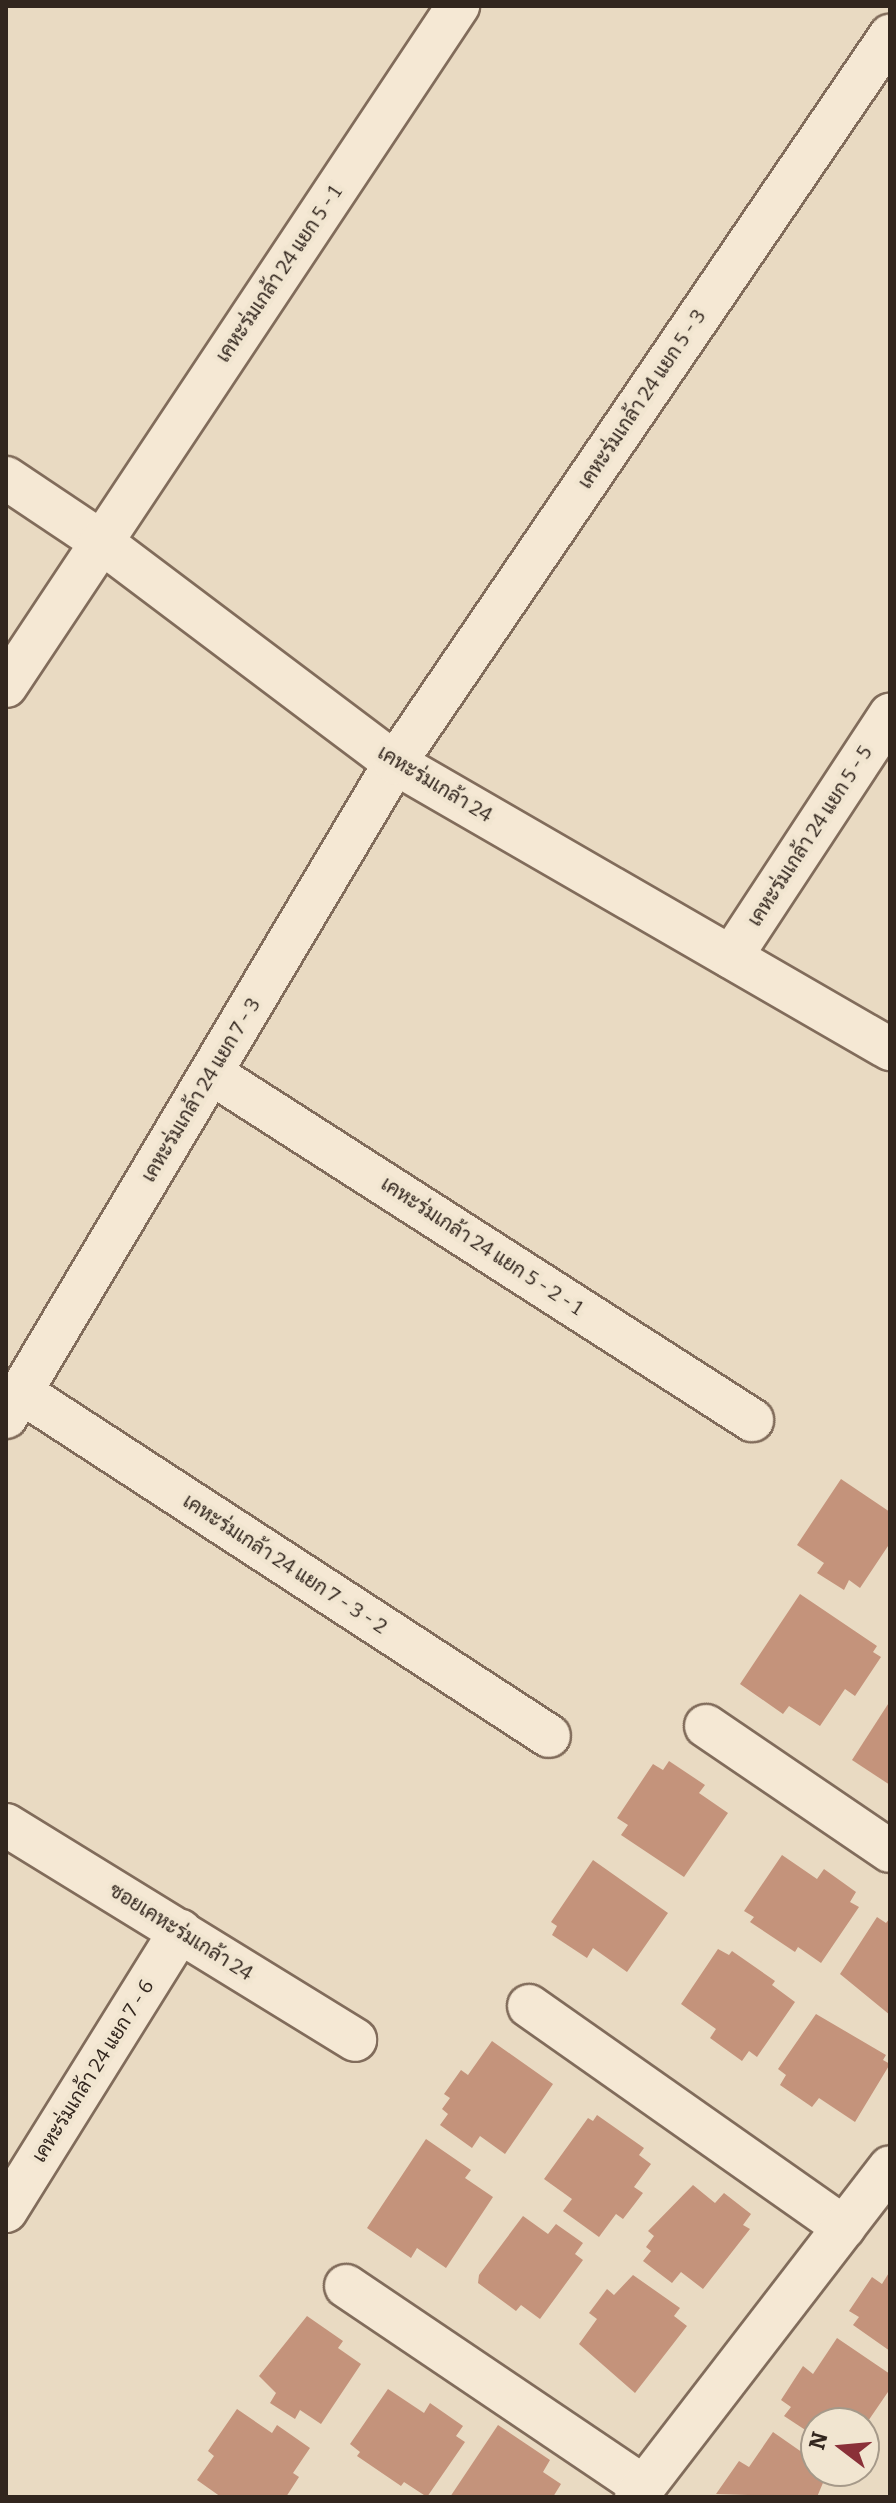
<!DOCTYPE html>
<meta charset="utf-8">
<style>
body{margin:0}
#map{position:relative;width:896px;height:2503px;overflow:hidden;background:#e9dac2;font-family:Bitter,Sarabun,serif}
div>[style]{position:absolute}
.building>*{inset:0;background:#c4937b}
.roads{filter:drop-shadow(2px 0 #816c5b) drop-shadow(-2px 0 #816c5b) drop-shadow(0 2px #816c5b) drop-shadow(0 -2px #816c5b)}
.street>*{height:42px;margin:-21px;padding:0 21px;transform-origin:21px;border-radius:21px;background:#f5e8d4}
span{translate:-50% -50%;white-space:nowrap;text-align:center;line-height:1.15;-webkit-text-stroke:8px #f1e5d0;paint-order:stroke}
.street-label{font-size:20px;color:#32261e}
.frame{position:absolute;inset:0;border:8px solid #32261e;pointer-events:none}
.north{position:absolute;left:800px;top:2407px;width:80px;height:80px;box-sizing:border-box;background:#f1e5d0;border:2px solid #a59989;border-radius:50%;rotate:286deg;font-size:22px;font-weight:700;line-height:32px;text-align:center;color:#32261e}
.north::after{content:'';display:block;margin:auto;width:28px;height:36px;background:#8a3038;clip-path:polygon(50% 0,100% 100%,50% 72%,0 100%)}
</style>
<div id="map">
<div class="building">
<div style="clip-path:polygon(841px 1479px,890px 1512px,890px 1543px,860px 1588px,849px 1580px,844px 1590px,817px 1573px,824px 1563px,797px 1545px)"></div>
<div style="clip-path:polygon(800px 1594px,877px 1646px,873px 1652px,881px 1657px,855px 1696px,845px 1689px,820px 1726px,789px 1706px,783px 1714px,740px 1684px)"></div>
<div style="clip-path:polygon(890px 1701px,890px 1785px,852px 1760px)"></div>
<div style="clip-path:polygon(669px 1761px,705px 1785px,699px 1793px,728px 1813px,684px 1877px,621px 1835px,628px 1825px,617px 1818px,653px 1764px,663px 1770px)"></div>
<div style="clip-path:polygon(782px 1855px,817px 1879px,824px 1869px,856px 1892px,850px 1902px,859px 1907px,821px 1963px,798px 1947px,795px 1952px,750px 1922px,754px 1917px,744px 1911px)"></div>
<div style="clip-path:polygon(593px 1860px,668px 1913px,627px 1972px,593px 1948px,587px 1958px,552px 1935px,557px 1926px,551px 1922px)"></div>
<div style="clip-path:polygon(877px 1917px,886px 1923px,890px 1918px,890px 2015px,840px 1974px)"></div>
<div style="clip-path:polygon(718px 1949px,729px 1955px,732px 1951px,775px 1981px,772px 1985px,795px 2002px,757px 2057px,749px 2051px,742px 2061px,710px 2038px,716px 2029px,681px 2004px)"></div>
<div style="clip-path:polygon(816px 2014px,886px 2055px,883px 2060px,890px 2064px,855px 2122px,819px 2098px,812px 2107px,780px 2085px,786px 2075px,778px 2069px)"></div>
<div style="clip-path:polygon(492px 2041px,553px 2084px,505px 2154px,480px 2136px,472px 2148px,440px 2125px,448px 2114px,442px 2109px,450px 2098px,444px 2094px,461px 2070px,468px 2075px)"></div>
<div style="clip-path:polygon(597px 2115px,644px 2148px,639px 2155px,651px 2164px,634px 2187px,643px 2193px,623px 2219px,616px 2214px,599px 2237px,563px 2211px,572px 2199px,544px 2179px,588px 2118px,593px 2121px)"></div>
<div style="clip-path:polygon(426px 2139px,471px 2170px,465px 2178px,493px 2197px,446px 2268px,417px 2248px,411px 2258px,367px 2228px)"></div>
<div style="clip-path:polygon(693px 2185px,715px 2203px,724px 2193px,751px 2214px,743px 2225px,750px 2229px,703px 2289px,681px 2272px,672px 2283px,643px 2261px,651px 2251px,646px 2247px,654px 2236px,648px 2231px)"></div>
<div style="clip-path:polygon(523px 2216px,548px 2234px,556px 2224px,583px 2243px,575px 2254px,583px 2260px,540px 2319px,521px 2305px,516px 2311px,478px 2283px,479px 2275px)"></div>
<div style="clip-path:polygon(890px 2271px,890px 2351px,853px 2325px,859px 2317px,849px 2311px,872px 2277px,882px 2284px)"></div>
<div style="clip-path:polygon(633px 2275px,680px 2308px,674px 2316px,687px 2326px,635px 2393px,579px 2344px,597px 2319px,589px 2313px,607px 2289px,614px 2295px)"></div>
<div style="clip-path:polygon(307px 2316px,343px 2341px,338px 2348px,361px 2364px,321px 2424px,300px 2410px,295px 2419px,270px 2403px,276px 2393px,259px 2376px)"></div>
<div style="clip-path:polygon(837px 2338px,890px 2374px,890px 2389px,864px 2427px,864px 2423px,816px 2423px,816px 2437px,784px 2416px,791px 2407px,781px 2400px,803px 2366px,813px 2374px)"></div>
<div style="clip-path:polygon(388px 2389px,424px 2413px,430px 2403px,463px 2426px,456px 2436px,465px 2442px,427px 2497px,404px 2482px,401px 2486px,357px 2456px,360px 2452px,350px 2444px)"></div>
<div style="clip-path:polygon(237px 2409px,272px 2433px,277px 2425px,310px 2448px,293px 2473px,299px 2477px,286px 2497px,221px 2497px,197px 2480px,214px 2456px,208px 2451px)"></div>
<div style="clip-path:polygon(498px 2425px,550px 2460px,543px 2472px,561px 2484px,553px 2497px,450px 2497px)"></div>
<div style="clip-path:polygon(773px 2432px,816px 2462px,816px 2471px,828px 2471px,817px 2497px,716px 2494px,739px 2461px,749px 2467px)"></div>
</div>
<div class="roads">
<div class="street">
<div style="left:6px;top:478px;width:113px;rotate:33.8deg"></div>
<div style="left:100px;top:541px;width:369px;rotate:37deg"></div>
<div style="left:395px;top:763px;width:572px;rotate:30.02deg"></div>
<div style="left:6px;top:686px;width:817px;rotate:-56.39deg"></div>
<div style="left:731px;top:957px;width:290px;rotate:-56.7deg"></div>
<div style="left:211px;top:1073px;width:643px;rotate:32.68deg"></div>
<div style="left:21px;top:1392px;width:630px;rotate:33.08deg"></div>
<div style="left:6px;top:1417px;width:761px;rotate:-59.26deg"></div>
<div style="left:395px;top:763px;width:880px;rotate:-55.75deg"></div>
<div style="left:706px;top:1726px;width:222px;rotate:34.2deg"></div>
<div style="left:6px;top:1825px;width:410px;rotate:31.6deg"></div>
<div style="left:529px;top:2006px;width:385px;rotate:35.1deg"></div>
<div style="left:6px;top:2211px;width:330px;rotate:-58.1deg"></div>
<div style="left:346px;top:2286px;width:359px;rotate:34deg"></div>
<div style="left:636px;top:2497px;width:416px;rotate:-52.4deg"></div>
</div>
</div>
<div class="street-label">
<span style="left:279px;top:274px;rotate:-56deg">เคหะร่มเกล้า 24 แยก 5 - 1</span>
<span style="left:642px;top:399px;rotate:-56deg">เคหะร่มเกล้า 24 แยก 5 - 3</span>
<span style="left:435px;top:784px;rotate:31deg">เคหะร่มเกล้า 24</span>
<span style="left:810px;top:836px;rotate:-57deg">เคหะร่มเกล้า 24 แยก 5 - 5</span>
<span style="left:201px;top:1090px;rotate:-59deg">เคหะร่มเกล้า 24 แยก 7 - 3</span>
<span style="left:482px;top:1246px;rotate:33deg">เคหะร่มเกล้า 24 แยก 5 - 2 - 1</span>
<span style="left:285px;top:1564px;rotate:33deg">เคหะร่มเกล้า 24 แยก 7 - 3 - 2</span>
<span style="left:181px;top:1932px;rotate:32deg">ซอยเคหะร่มเกล้า 24</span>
<span style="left:93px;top:2071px;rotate:-58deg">เคหะร่มเกล้า 24 แยก 7 - 6</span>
</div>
<div class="frame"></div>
<div class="north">N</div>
</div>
